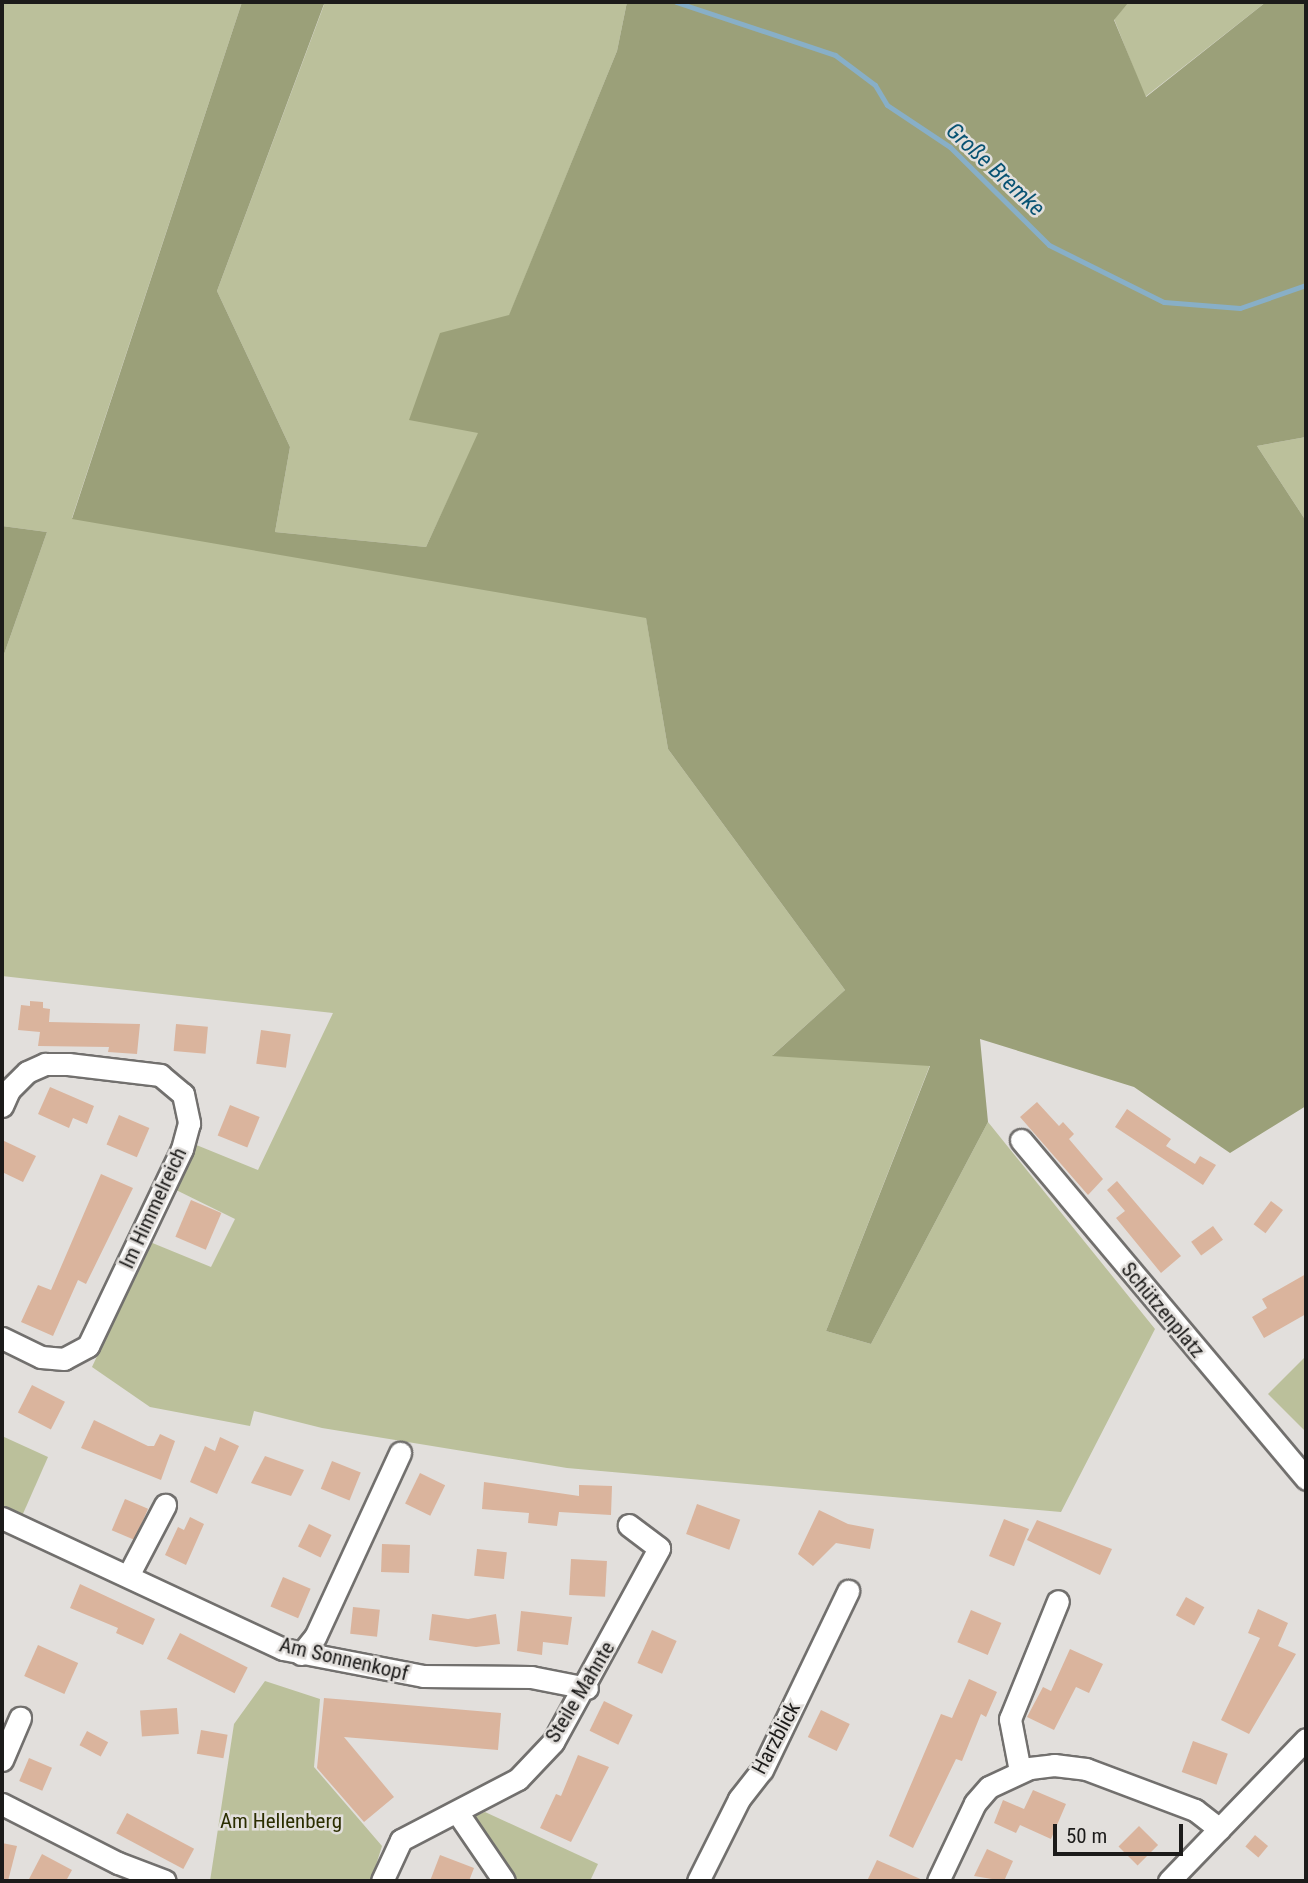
<!DOCTYPE html>
<meta charset="utf-8">
<style>
body{margin:0}
#map{position:relative;width:1308px;height:1883px;overflow:hidden;background:#e2dfdc;font-family:"Roboto Condensed",sans-serif}
div>[style]{position:absolute}
.green>*{inset:0;background:#bbc09b}
.forest>*{inset:0;background:#9ba079}
.stream>*{height:5px;margin:-2.5px;padding:0 2.5px;transform-origin:2.5px;border-radius:2.5px;background:#88afc7}
.building>*{inset:0;background:#dab49d;transform-origin:0 0}
.roads{filter:drop-shadow(2px 0 #72706e) drop-shadow(-2px 0 #72706e) drop-shadow(0 2px #72706e) drop-shadow(0 -2px #72706e)}
.minor>*{height:21px;margin:-10.5px;padding:0 10.5px;transform-origin:10.5px;border-radius:10.5px;background:#fff}
span{translate:-50% -50%;white-space:nowrap;text-align:center;line-height:1.15;-webkit-text-stroke:5px #e2dfdc;paint-order:stroke}
.street-label{font-size:21px;color:#1c1b1a}
.park-label{font-size:21px;color:#2b2e00}
.water-label{font-size:23px;color:#095373;font-style:italic}
.frame{position:absolute;inset:0;border:4px solid #1c1b1a;pointer-events:none}
.scale{position:absolute;left:1053px;top:1824px;width:130px;height:32px;box-sizing:border-box;border:4px solid #1c1b1a;border-top:0;padding-left:9px;font-size:21px;line-height:24px;white-space:nowrap;color:#1c1b1a;-webkit-text-stroke:5px #e2dfdc;paint-order:stroke}
</style>
<div id="map">
<div class="green">
<div style="clip-path:polygon(2px 2px,242px 2px,72px 518px,646px 617px,668px 749px,845px 990px,773px 1055px,930px 1065px,826px 1331px,871px 1344px,988px 1122px,1155px 1329px,1061px 1512px,567px 1468px,322px 1428px,254px 1411px,250px 1426px,150px 1407px,92px 1367px,150px 1242px,211px 1267px,235px 1219px,170px 1187px,189px 1142px,258px 1170px,333px 1013px,2px 976px,2px 660px,47px 532px,2px 526px)"></div>
<div style="clip-path:polygon(313px 2px,627px 2px,617px 51px,509px 316px,479px 433px,426px 547px,275px 532px,290px 447px,217px 291px,324px 5px)"></div>
<div style="clip-path:polygon(1129px 2px,1266px 2px,1145px 97px,1114px 19px)"></div>
<div style="clip-path:polygon(1306px 437px,1306px 521px,1257px 446px)"></div>
<div style="clip-path:polygon(1306px 1356px,1306px 1432px,1268px 1394px)"></div>
<div style="clip-path:polygon(2px 1436px,48px 1457px,22px 1516px,2px 1507px)"></div>
<div style="clip-path:polygon(265px 1681px,320px 1699px,314px 1767px,382px 1846px,371px 1881px,210px 1881px,234px 1724px)"></div>
<div style="clip-path:polygon(485px 1812px,598px 1864px,590px 1881px,511px 1881px,470px 1818px)"></div>
</div>
<div class="forest">
<div style="clip-path:polygon(242px 2px,324px 4px,217px 291px,290px 447px,275px 532px,426px 547px,478px 433px,409px 420px,440px 333px,509px 315px,617px 51px,627px 2px,1129px 2px,1114px 20px,1146px 97px,1266px 2px,1306px 2px,1306px 437px,1257px 446px,1306px 521px,1306px 1106px,1230px 1153px,1134px 1087px,980px 1039px,988px 1122px,871px 1344px,826px 1331px,930px 1066px,772px 1056px,845px 990px,668px 749px,646px 618px,72px 519px)"></div>
<div style="clip-path:polygon(2px 526px,47px 532px,2px 660px)"></div>
</div>
<div class="stream">
<div style="left:676px;top:2px;width:168px;rotate:18.4deg"></div>
<div style="left:835px;top:55px;width:50px;rotate:36.9deg"></div>
<div style="left:875px;top:85px;width:23px;rotate:59deg"></div>
<div style="left:887px;top:105px;width:76px;rotate:33.7deg"></div>
<div style="left:950px;top:147px;width:139px;rotate:44.7deg"></div>
<div style="left:1049px;top:245px;width:128px;rotate:26.4deg"></div>
<div style="left:1164px;top:302px;width:76px;rotate:4.5deg"></div>
<div style="left:1240px;top:308px;width:70px;rotate:-19.2deg"></div>
</div>
<div class="building">
<div style="clip-path:polygon(30px 1001px,43px 1002px,43px 1008px,50px 1009px,49px 1022px,140px 1024px,137px 1054px,108px 1052px,109px 1047px,38px 1046px,40px 1032px,18px 1030px,21px 1005px,30px 1006px)"></div>
<div style="left:176px;top:1024px;width:32px;height:27px;rotate:5deg"></div>
<div style="left:261px;top:1030px;width:30px;height:34px;rotate:8deg"></div>
<div style="clip-path:polygon(50px 1087px,94px 1106px,87px 1124px,73px 1118px,69px 1128px,38px 1114px)"></div>
<div style="clip-path:polygon(1037px 1102px,1059px 1126px,1063px 1122px,1074px 1134px,1069px 1139px,1103px 1179px,1088px 1195px,1020px 1117px)"></div>
<div style="left:230px;top:1105px;width:32px;height:33px;rotate:22deg"></div>
<div style="clip-path:polygon(1127px 1109px,1171px 1139px,1166px 1146px,1195px 1164px,1200px 1156px,1216px 1165px,1203px 1185px,1115px 1127px)"></div>
<div style="left:119px;top:1115px;width:33px;height:32px;rotate:23deg"></div>
<div style="clip-path:polygon(2px 1140px,36px 1156px,23px 1182px,2px 1172px)"></div>
<div style="clip-path:polygon(101px 1174px,133px 1188px,86px 1284px,78px 1280px,53px 1336px,21px 1322px,38px 1285px,51px 1290px)"></div>
<div style="clip-path:polygon(1117px 1181px,1181px 1256px,1161px 1273px,1116px 1218px,1125px 1211px,1107px 1190px)"></div>
<div style="left:191px;top:1200px;width:33px;height:40px;rotate:23deg"></div>
<div style="left:1271px;top:1201px;width:15px;height:29px;rotate:37deg"></div>
<div style="left:1213px;top:1226px;width:17px;height:27px;rotate:54deg"></div>
<div style="clip-path:polygon(1306px 1274px,1306px 1314px,1264px 1338px,1252px 1317px,1267px 1308px,1262px 1299px)"></div>
<div style="left:32px;top:1385px;width:37px;height:31px;rotate:27deg"></div>
<div style="clip-path:polygon(94px 1420px,148px 1446px,154px 1446px,160px 1434px,175px 1441px,161px 1480px,81px 1448px)"></div>
<div style="clip-path:polygon(220px 1437px,239px 1446px,217px 1494px,190px 1482px,205px 1446px,215px 1451px)"></div>
<div style="clip-path:polygon(265px 1456px,304px 1470px,291px 1496px,251px 1483px)"></div>
<div style="left:332px;top:1461px;width:31px;height:30px;rotate:22deg"></div>
<div style="left:420px;top:1473px;width:28px;height:34px;rotate:26deg"></div>
<div style="clip-path:polygon(484px 1482px,579px 1496px,579px 1485px,612px 1486px,611px 1515px,559px 1512px,557px 1526px,528px 1523px,529px 1513px,482px 1509px)"></div>
<div style="left:125px;top:1499px;width:25px;height:34px;rotate:23deg"></div>
<div style="left:697px;top:1504px;width:46px;height:32px;rotate:20deg"></div>
<div style="clip-path:polygon(819px 1510px,848px 1524px,874px 1529px,870px 1549px,836px 1543px,813px 1566px,798px 1554px)"></div>
<div style="clip-path:polygon(190px 1517px,204px 1524px,186px 1565px,165px 1555px,178px 1527px,184px 1530px)"></div>
<div style="left:1004px;top:1519px;width:27px;height:40px;rotate:22deg"></div>
<div style="clip-path:polygon(1037px 1520px,1112px 1549px,1100px 1575px,1027px 1540px)"></div>
<div style="left:309px;top:1524px;width:25px;height:25px;rotate:26deg"></div>
<div style="left:382px;top:1544px;width:28px;height:28px;rotate:2deg"></div>
<div style="left:477px;top:1549px;width:30px;height:27px;rotate:6deg"></div>
<div style="left:571px;top:1559px;width:36px;height:36px;rotate:3deg"></div>
<div style="left:283px;top:1577px;width:30px;height:32px;rotate:23deg"></div>
<div style="clip-path:polygon(80px 1584px,155px 1619px,143px 1645px,116px 1633px,118px 1628px,70px 1608px)"></div>
<div style="left:1186px;top:1597px;width:21px;height:21px;rotate:29deg"></div>
<div style="left:353px;top:1607px;width:27px;height:27px;rotate:6deg"></div>
<div style="clip-path:polygon(1258px 1609px,1288px 1623px,1278px 1646px,1296px 1654px,1249px 1734px,1221px 1720px,1260px 1638px,1248px 1633px)"></div>
<div style="left:971px;top:1610px;width:33px;height:35px;rotate:23deg"></div>
<div style="clip-path:polygon(521px 1611px,572px 1617px,568px 1645px,543px 1642px,542px 1655px,517px 1651px)"></div>
<div style="clip-path:polygon(432px 1614px,468px 1619px,496px 1614px,500px 1644px,476px 1647px,429px 1640px)"></div>
<div style="left:652px;top:1630px;width:27px;height:36px;rotate:24deg"></div>
<div style="left:180px;top:1633px;width:76px;height:29px;rotate:27deg"></div>
<div style="left:38px;top:1645px;width:44px;height:34px;rotate:24deg"></div>
<div style="clip-path:polygon(1070px 1649px,1103px 1664px,1089px 1693px,1076px 1687px,1054px 1730px,1027px 1717px,1043px 1687px,1051px 1691px)"></div>
<div style="clip-path:polygon(969px 1679px,997px 1692px,986px 1717px,981px 1714px,962px 1761px,956px 1759px,913px 1848px,889px 1836px,941px 1714px,952px 1718px)"></div>
<div style="clip-path:polygon(324px 1698px,501px 1713px,498px 1750px,344px 1737px,394px 1797px,364px 1822px,317px 1768px)"></div>
<div style="left:604px;top:1701px;width:32px;height:33px;rotate:26deg"></div>
<div style="left:177px;top:1708px;width:26px;height:37px;rotate:86deg"></div>
<div style="left:821px;top:1710px;width:32px;height:30px;rotate:26deg"></div>
<div style="left:201px;top:1730px;width:27px;height:24px;rotate:10deg"></div>
<div style="left:87px;top:1731px;width:24px;height:16px;rotate:28deg"></div>
<div style="left:1193px;top:1741px;width:37px;height:33px;rotate:20deg"></div>
<div style="clip-path:polygon(578px 1755px,609px 1767px,571px 1842px,540px 1828px,556px 1794px,561px 1796px)"></div>
<div style="left:29px;top:1758px;width:25px;height:25px;rotate:23deg"></div>
<div style="clip-path:polygon(1033px 1790px,1066px 1804px,1051px 1839px,1020px 1825px,1016px 1833px,994px 1823px,1003px 1800px,1024px 1809px)"></div>
<div style="left:127px;top:1813px;width:76px;height:23px;rotate:28deg"></div>
<div style="left:1139px;top:1826px;width:27px;height:29px;rotate:45deg"></div>
<div style="left:1255px;top:1835px;width:17px;height:15px;rotate:40deg"></div>
<div style="clip-path:polygon(2px 1843px,17px 1846px,8px 1881px,2px 1881px)"></div>
<div style="clip-path:polygon(987px 1849px,1013px 1861px,1004px 1881px,974px 1876px)"></div>
<div style="clip-path:polygon(42px 1854px,72px 1870px,66px 1881px,28px 1881px)"></div>
<div style="clip-path:polygon(440px 1855px,474px 1868px,469px 1881px,430px 1881px)"></div>
<div style="clip-path:polygon(877px 1860px,925px 1881px,867px 1881px)"></div>
</div>
<div class="roads">
<div class="minor">
<div style="left:2px;top:1106px;width:17px;rotate:-66deg"></div>
<div style="left:9px;top:1090px;width:25px;rotate:-45deg"></div>
<div style="left:27px;top:1072px;width:20px;rotate:-24deg"></div>
<div style="left:45px;top:1064px;width:23px"></div>
<div style="left:68px;top:1064px;width:93px;rotate:6.8deg"></div>
<div style="left:160px;top:1075px;width:30px;rotate:40deg"></div>
<div style="left:183px;top:1094px;width:30px;rotate:78deg"></div>
<div style="left:189px;top:1123px;width:27px;rotate:105deg"></div>
<div style="left:182px;top:1149px;width:218px;rotate:115.5deg"></div>
<div style="left:88px;top:1346px;width:27px;rotate:152deg"></div>
<div style="left:64px;top:1359px;width:23px;rotate:-175deg"></div>
<div style="left:41px;top:1357px;width:43px;rotate:-154deg"></div>
<div style="left:1021px;top:1140px;width:443px;rotate:49.9deg"></div>
<div style="left:2px;top:1518px;width:310px;rotate:25deg"></div>
<div style="left:283px;top:1649px;width:143px;rotate:10.9deg"></div>
<div style="left:423px;top:1676px;width:108px;rotate:0.5deg"></div>
<div style="left:531px;top:1677px;width:57px;rotate:11.1deg"></div>
<div style="left:129px;top:1574px;width:78px;rotate:-62.4deg"></div>
<div style="left:301px;top:1654px;width:22px;rotate:-51deg"></div>
<div style="left:315px;top:1637px;width:203px;rotate:-65.2deg"></div>
<div style="left:2px;top:1760px;width:46px;rotate:-66.8deg"></div>
<div style="left:1020px;top:1771px;width:53px;rotate:-100.9deg"></div>
<div style="left:1010px;top:1719px;width:127px;rotate:-67.9deg"></div>
<div style="left:2px;top:1804px;width:130px;rotate:27deg"></div>
<div style="left:118px;top:1863px;width:50px;rotate:21deg"></div>
<div style="left:457px;top:1812px;width:83px;rotate:55.7deg"></div>
<div style="left:382px;top:1881px;width:45px;rotate:-65.1deg"></div>
<div style="left:401px;top:1840px;width:132px;rotate:-27.5deg"></div>
<div style="left:518px;top:1779px;width:51px;rotate:-46.6deg"></div>
<div style="left:553px;top:1742px;width:221px;rotate:-61.3deg"></div>
<div style="left:659px;top:1548px;width:38px;rotate:-143deg"></div>
<div style="left:698px;top:1881px;width:92px;rotate:-63.4deg"></div>
<div style="left:739px;top:1799px;width:37px;rotate:-52deg"></div>
<div style="left:762px;top:1770px;width:199px;rotate:-64.3deg"></div>
<div style="left:938px;top:1881px;width:86px;rotate:-64.6deg"></div>
<div style="left:975px;top:1803px;width:21px;rotate:-49deg"></div>
<div style="left:989px;top:1787px;width:45px;rotate:-24.9deg"></div>
<div style="left:1030px;top:1768px;width:24px;rotate:-7deg"></div>
<div style="left:1054px;top:1765px;width:32px;rotate:7deg"></div>
<div style="left:1086px;top:1769px;width:116px;rotate:20.6deg"></div>
<div style="left:1195px;top:1810px;width:31px;rotate:38deg"></div>
<div style="left:1169px;top:1881px;width:197px;rotate:-46deg"></div>
</div>
</div>
<div class="street-label">
<span style="left:153px;top:1208px;rotate:-65deg">Im Himmelreich</span>
<span style="left:1163px;top:1310px;rotate:50deg">Schützenplatz</span>
<span style="left:344px;top:1659px;rotate:13deg">Am Sonnenkopf</span>
<span style="left:580px;top:1692px;rotate:-59deg">Steile Mahnte</span>
<span style="left:776px;top:1738px;rotate:-62deg">Harzblick</span>
</div>
<div class="park-label">
<span style="left:281px;top:1821px">Am Hellenberg</span>
</div>
<div class="water-label">
<span style="left:995px;top:170px;rotate:43deg">Große Bremke</span>
</div>
<div class="frame"></div>
<div class="scale">50 m</div>
</div>
